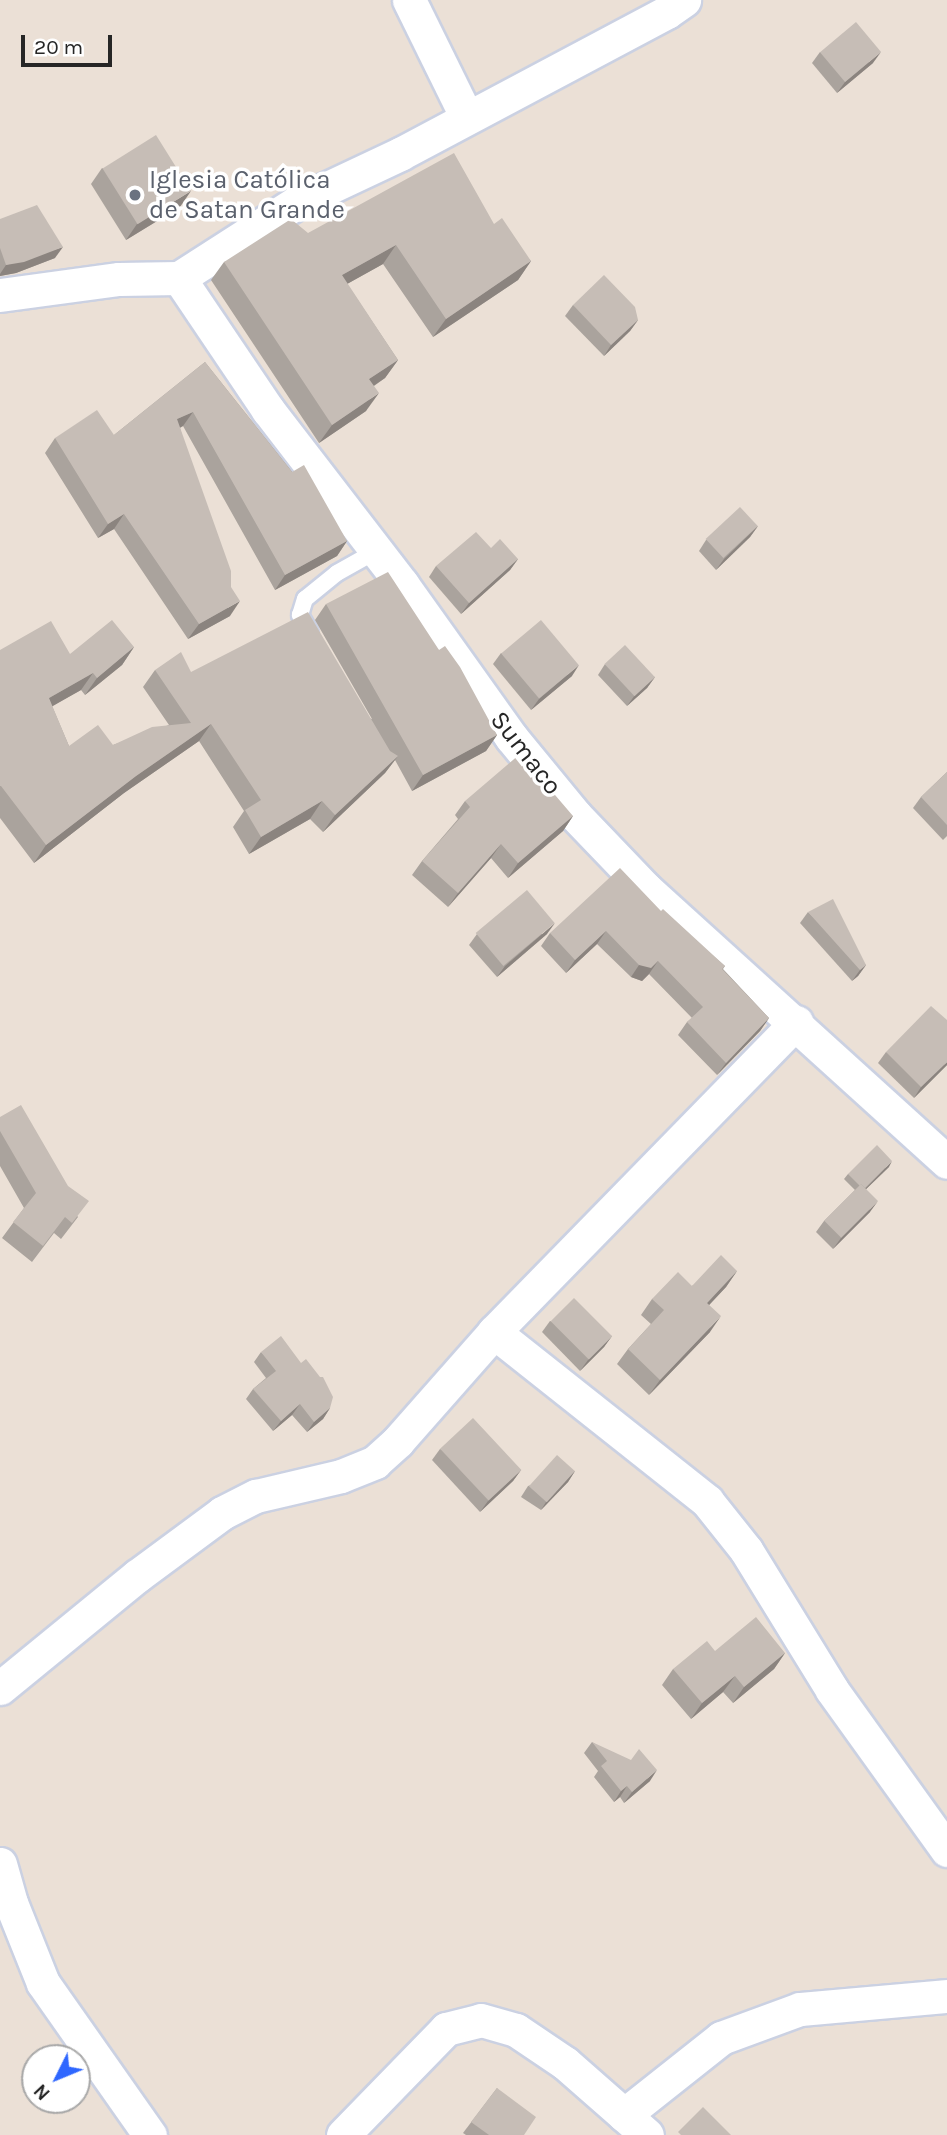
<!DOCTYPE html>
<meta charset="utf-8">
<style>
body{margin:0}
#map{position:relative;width:947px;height:2135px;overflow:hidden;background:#ebe0d6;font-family:Karla,sans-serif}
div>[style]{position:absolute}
.roads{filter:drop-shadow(2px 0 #cbd1e2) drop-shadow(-2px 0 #cbd1e2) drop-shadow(0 2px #cbd1e2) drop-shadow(0 -2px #cbd1e2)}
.lane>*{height:16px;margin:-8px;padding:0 8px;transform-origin:8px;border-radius:8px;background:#fff}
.street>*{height:33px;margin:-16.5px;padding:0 16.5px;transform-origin:16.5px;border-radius:16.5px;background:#fff}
.wall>*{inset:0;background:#aaa39d}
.shaded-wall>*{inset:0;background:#8b847f}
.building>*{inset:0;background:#c6bdb6;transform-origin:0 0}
.dots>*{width:19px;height:19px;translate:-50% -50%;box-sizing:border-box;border:4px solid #fff;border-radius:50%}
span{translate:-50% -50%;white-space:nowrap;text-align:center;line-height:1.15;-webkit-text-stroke:7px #fff;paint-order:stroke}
.worship-label{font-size:26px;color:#5b616d}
.left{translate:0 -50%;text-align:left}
.street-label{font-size:26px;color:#262626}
.north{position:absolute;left:21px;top:2044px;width:70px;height:70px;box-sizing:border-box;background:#fff;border:2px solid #a8a8a8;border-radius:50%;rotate:227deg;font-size:19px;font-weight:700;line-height:28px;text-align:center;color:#262626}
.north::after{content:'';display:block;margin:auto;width:24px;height:32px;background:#2f67ff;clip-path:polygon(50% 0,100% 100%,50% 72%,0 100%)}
.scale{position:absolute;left:21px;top:35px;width:91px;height:32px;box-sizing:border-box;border:4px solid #262626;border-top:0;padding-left:9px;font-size:21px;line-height:24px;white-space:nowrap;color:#262626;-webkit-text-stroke:5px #fff;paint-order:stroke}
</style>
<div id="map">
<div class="roads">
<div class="lane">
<div style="left:310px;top:633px;width:21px;rotate:-119deg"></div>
<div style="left:300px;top:615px;width:17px;rotate:-73deg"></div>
<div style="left:305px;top:599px;width:41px;rotate:-39.1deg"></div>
<div style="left:337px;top:573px;width:45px;rotate:-29.4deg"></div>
</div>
<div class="street">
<div style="left:409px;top:0;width:131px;rotate:63.8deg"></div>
<div style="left:179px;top:278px;width:159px;rotate:56deg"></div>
<div style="left:268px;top:410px;width:220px;rotate:52.4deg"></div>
<div style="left:402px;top:584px;width:188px;rotate:54.5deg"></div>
<div style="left:511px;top:737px;width:101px;rotate:50.6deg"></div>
<div style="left:575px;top:815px;width:103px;rotate:46.2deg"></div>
<div style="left:646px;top:889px;width:406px;rotate:42.2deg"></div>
<div style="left:0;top:295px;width:120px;rotate:-7.7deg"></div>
<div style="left:119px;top:279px;width:60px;rotate:-1deg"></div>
<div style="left:179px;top:278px;width:139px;rotate:-32.7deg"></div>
<div style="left:296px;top:203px;width:115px;rotate:-25.2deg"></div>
<div style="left:400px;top:154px;width:302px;rotate:-28deg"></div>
<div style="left:667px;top:12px;width:21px;rotate:-35deg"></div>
<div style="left:494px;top:1332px;width:272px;rotate:38.4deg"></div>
<div style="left:707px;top:1501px;width:63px;rotate:51.5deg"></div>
<div style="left:746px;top:1550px;width:164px;rotate:58.4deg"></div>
<div style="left:832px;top:1690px;width:197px;rotate:54.3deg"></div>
<div style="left:0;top:1688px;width:177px;rotate:-39.3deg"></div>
<div style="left:137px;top:1576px;width:106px;rotate:-36.5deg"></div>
<div style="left:222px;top:1513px;width:38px;rotate:-27deg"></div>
<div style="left:256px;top:1496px;width:87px;rotate:-13.2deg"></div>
<div style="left:341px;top:1476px;width:37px;rotate:-22deg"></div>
<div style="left:375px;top:1462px;width:31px;rotate:-42deg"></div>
<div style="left:398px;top:1441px;width:145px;rotate:-48.6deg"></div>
<div style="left:494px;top:1332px;width:433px;rotate:-45.7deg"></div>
<div style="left:0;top:1864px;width:41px;rotate:74.2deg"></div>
<div style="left:11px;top:1903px;width:86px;rotate:68.2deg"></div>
<div style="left:43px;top:1983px;width:186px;rotate:54.9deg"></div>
<div style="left:624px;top:2115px;width:124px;rotate:-38.4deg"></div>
<div style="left:721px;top:2038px;width:84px;rotate:-20.2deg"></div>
<div style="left:800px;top:2009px;width:148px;rotate:-5.1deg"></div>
<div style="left:343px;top:2135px;width:148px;rotate:-45.8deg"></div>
<div style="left:446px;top:2029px;width:36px;rotate:-14deg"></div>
<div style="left:481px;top:2020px;width:36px;rotate:16deg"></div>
<div style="left:516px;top:2030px;width:59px;rotate:34deg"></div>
<div style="left:565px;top:2063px;width:109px;rotate:41.3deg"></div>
</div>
</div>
<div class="wall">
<div style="clip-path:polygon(820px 52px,873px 63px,837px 93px,812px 63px)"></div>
<div style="clip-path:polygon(102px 168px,180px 207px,126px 240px,91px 184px)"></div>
<div style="clip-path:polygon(0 219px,55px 258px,16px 273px,0 276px)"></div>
<div style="clip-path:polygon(494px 224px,531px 261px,518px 280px,433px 337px,383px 264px,347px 284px,398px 360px,385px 378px,374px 386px,366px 411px,319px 443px,211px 280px,224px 262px,308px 233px)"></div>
<div style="clip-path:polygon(573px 305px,638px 320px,630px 331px,604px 356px,565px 316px)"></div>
<div style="clip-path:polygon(205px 362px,347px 541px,337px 556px,275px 590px,183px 426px,180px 428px,230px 616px,188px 639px,114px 529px,98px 538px,45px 453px,55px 438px,114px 435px)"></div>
<div style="clip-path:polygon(758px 526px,750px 537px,716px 570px,699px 551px,706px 540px)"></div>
<div style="clip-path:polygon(518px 559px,510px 570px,461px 614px,429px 577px,436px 566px)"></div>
<div style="clip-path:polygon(326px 604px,439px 650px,497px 735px,486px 751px,412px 791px,395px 760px,385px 773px,323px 832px,310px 819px,249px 854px,233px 827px,244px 811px,199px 741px,124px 793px,34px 863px,0 818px,0 650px,70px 654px,134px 647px,122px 665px,85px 695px,81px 690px,52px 706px,69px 746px,113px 745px,169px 725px,143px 687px,155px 670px,191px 672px,372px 719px,315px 620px)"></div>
<div style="clip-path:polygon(501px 653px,572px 676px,531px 710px,493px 664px)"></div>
<div style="clip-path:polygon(605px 664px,655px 677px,647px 688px,627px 706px,598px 675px)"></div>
<div style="clip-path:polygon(947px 772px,947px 836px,943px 840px,913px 808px,921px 797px)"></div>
<div style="clip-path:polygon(465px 801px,573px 816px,563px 831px,508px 878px,491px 858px,448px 907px,412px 875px,422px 861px,458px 819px,455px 815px)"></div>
<div style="clip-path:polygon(661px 911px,725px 966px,723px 969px,769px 1018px,760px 1031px,717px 1075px,678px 1035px,687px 1022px,692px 1018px,649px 974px,642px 981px,631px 977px,597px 944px,566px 973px,541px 946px,550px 933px)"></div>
<div style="clip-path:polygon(808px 912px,866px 965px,858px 976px,852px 981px,800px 923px)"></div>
<div style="clip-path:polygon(477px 934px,547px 934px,497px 977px,469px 945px)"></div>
<div style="clip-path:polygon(886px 1052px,947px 1065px,914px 1098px,878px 1063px)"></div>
<div style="clip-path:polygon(0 1117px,78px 1217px,61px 1239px,54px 1233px,32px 1262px,2px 1238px,24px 1208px,0 1166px)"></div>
<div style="clip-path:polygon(889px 1167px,866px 1189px,870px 1212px,833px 1249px,816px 1232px,824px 1221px,855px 1190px,844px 1179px,848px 1174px)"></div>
<div style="clip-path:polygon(737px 1271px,726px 1287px,709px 1305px,710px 1332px,649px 1395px,617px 1364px,628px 1349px,651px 1324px,641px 1315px,652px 1299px)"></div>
<div style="clip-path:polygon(550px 1321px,612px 1336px,604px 1347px,580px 1371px,542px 1332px)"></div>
<div style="clip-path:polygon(261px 1352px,330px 1408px,323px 1419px,307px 1432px,292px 1415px,273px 1431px,246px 1399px,253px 1389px,266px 1378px,254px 1362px)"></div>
<div style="clip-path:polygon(440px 1449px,521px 1470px,513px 1481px,480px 1512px,432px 1460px)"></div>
<div style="clip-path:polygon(575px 1471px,568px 1482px,541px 1510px,521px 1497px,528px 1486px)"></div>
<div style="clip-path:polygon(785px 1653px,774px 1669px,733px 1703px,723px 1692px,691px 1719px,662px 1685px,673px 1669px)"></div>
<div style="clip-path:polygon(592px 1742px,650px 1781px,624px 1803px,620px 1797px,614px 1802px,594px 1777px,598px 1771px,584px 1753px)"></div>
<div style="clip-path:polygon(497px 2088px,524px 2135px,466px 2135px,463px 2133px)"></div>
</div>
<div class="shaded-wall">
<div style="clip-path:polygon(881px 52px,873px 63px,837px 93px,845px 82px)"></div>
<div style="clip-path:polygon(191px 191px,180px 207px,126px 240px,137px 224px)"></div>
<div style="clip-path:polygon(396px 245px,383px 264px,329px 294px,342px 275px)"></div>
<div style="clip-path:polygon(63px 247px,55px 258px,16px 273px,0 276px,0 274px,6px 265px)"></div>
<div style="clip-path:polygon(531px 261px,518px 280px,433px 337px,446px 319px)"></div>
<div style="clip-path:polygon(638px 320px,630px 331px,604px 356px,611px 345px)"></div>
<div style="clip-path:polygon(398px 360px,385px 378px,357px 397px,369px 379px)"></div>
<div style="clip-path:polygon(379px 393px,366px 411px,319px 443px,332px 425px)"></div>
<div style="clip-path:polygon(193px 412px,183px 426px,166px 434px,177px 419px)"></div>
<div style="clip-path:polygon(124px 514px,114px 529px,98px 538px,108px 524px)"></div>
<div style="clip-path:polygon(758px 526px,750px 537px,716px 570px,724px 559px)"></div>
<div style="clip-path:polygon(347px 541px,337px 556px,275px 590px,285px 575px)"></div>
<div style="clip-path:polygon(518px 559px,510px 570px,461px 614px,469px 603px)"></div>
<div style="clip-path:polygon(240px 601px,230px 616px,188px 639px,199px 624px)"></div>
<div style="clip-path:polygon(134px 647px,122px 665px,85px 695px,97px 678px)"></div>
<div style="clip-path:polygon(579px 665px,572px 676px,531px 710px,539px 699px)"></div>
<div style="clip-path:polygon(93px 673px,81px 690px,37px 715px,49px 698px)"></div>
<div style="clip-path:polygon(655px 677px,647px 688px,627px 706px,635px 695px)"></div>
<div style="clip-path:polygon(211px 724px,199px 741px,124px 793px,34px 863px,46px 845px,136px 776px)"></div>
<div style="clip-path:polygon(497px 735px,486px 751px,412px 791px,423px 775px)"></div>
<div style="clip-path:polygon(398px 756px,385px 773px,323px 832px,335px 815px)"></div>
<div style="clip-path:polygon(322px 801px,310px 819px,249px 854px,261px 837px)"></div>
<div style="clip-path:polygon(573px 816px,563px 831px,508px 878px,518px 863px)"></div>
<div style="clip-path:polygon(501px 844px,491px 858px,448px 907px,458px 893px)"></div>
<div style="clip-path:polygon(555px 923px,547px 934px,497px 977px,505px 966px)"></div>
<div style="clip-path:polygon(606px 931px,597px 944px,566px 973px,575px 960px)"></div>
<div style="clip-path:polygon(658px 961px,649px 974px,642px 981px,631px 977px,639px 965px)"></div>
<div style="clip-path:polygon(866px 965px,858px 976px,852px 981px,860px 970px)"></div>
<div style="clip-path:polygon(769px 1018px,760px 1031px,717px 1075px,726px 1063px)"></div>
<div style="clip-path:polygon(947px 1062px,947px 1065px,914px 1098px,921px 1087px)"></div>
<div style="clip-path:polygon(892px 1161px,889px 1167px,860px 1195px,864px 1190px)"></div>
<div style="clip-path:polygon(878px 1201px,870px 1212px,833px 1249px,841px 1238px)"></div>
<div style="clip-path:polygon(737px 1271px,726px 1287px,696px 1319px,707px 1303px)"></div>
<div style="clip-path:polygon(721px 1316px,710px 1332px,649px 1395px,660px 1380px)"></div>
<div style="clip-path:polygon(612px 1336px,604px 1347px,580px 1371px,588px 1360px)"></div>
<div style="clip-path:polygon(300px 1404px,292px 1415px,273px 1431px,281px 1421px)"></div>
<div style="clip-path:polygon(330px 1408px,323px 1419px,307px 1432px,314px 1422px)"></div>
<div style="clip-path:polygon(521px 1470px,513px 1481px,480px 1512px,488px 1501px)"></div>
<div style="clip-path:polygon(575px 1471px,568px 1482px,541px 1510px,548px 1499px)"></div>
<div style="clip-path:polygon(785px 1653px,774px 1669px,733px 1703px,744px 1687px)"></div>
<div style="clip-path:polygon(735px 1676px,723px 1692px,691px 1719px,702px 1703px)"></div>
<div style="clip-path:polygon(657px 1770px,650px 1781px,624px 1803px,632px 1792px)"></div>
<div style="clip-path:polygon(627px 1786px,620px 1797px,614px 1802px,621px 1791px)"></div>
</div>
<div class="building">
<div style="left:856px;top:22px;width:39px;height:47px;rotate:50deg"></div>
<div style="left:156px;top:135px;width:66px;height:63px;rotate:58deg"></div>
<div style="clip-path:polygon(454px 153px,494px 224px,502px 218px,531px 261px,446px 319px,396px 245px,342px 275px,398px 360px,369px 379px,379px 393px,332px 425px,224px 262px,291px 219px,308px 233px)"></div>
<div style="clip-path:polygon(37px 205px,63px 247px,24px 262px,6px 265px,0 248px,0 219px)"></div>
<div style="clip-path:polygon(604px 275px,635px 307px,638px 320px,611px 345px,573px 305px)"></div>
<div style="clip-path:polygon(205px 362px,292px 472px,304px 465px,347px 541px,285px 575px,193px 412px,177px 419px,231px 571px,231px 587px,240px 601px,199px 624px,124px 514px,108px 524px,55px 438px,97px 410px,114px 435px)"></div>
<div style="left:740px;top:507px;width:26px;height:47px;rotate:47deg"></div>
<div style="clip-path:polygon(476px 532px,491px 548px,500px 539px,518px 559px,469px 603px,436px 566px)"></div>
<div style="clip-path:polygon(388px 572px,439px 650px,445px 646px,460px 667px,497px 735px,423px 775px,326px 604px)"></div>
<div style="clip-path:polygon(308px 612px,390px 751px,398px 756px,335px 815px,322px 801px,261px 837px,245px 810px,261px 800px,211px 724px,136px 776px,46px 845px,1px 786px,0 786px,0 650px,51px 621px,70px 654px,112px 620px,134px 647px,97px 678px,93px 673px,49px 698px,69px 746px,98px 725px,113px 745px,152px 727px,191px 723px,155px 670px,181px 652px,191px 672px)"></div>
<div style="left:541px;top:620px;width:59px;height:52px;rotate:50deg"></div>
<div style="left:625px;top:645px;width:44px;height:28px;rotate:47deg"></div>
<div style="clip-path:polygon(520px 754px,573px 816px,518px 863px,501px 844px,458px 893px,422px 861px,470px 807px,465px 801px)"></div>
<div style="clip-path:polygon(947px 772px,947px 825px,921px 797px)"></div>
<div style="clip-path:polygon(620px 868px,661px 911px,663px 909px,725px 966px,722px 969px,769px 1018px,726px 1063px,687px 1022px,703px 1007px,658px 961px,651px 968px,639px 965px,606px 931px,575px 960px,550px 933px)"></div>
<div style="left:527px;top:890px;width:43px;height:67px;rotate:50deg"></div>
<div style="clip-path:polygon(833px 899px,866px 965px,860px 970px,808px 912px)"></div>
<div style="clip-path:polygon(931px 1006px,947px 1020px,947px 1062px,921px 1087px,886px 1052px)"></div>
<div style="clip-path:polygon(21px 1105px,68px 1186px,89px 1201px,72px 1223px,65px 1217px,43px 1246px,13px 1222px,36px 1193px,0 1131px,0 1117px)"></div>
<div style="clip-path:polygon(877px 1145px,892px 1161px,865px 1188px,861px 1184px,860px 1186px,848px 1174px)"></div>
<div style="left:861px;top:1184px;width:24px;height:52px;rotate:45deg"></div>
<div style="clip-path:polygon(721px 1255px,737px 1271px,707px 1303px,721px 1316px,660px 1380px,628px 1349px,664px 1310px,652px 1299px,678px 1272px,692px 1286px)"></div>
<div style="left:574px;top:1298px;width:54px;height:33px;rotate:45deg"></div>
<div style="clip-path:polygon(281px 1336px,301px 1363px,306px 1359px,320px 1377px,323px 1377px,333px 1397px,330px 1408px,314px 1422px,300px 1404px,281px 1421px,253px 1389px,276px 1371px,261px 1352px)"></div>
<div style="left:473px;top:1418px;width:71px;height:45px;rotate:47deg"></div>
<div style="left:557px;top:1455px;width:24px;height:42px;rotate:42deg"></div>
<div style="clip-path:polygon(756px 1617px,785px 1653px,744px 1687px,735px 1676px,702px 1703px,673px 1669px,707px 1641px,715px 1651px)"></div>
<div style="clip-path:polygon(592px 1742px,631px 1760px,639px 1749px,657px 1770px,632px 1792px,627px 1786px,621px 1791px,601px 1766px,607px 1761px)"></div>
<div style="clip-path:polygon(497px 2088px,536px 2117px,524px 2135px,489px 2135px,471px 2122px)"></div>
<div style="clip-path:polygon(703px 2107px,731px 2135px,681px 2135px,678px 2132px)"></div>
</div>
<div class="dots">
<div style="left:135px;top:195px;background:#6b7280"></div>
</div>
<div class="worship-label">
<span class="left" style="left:149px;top:195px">Iglesia Católica<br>de Satan Grande</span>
</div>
<div class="street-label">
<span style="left:526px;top:753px;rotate:52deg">Sumaco</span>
</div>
<div class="north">N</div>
<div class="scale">20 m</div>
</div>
